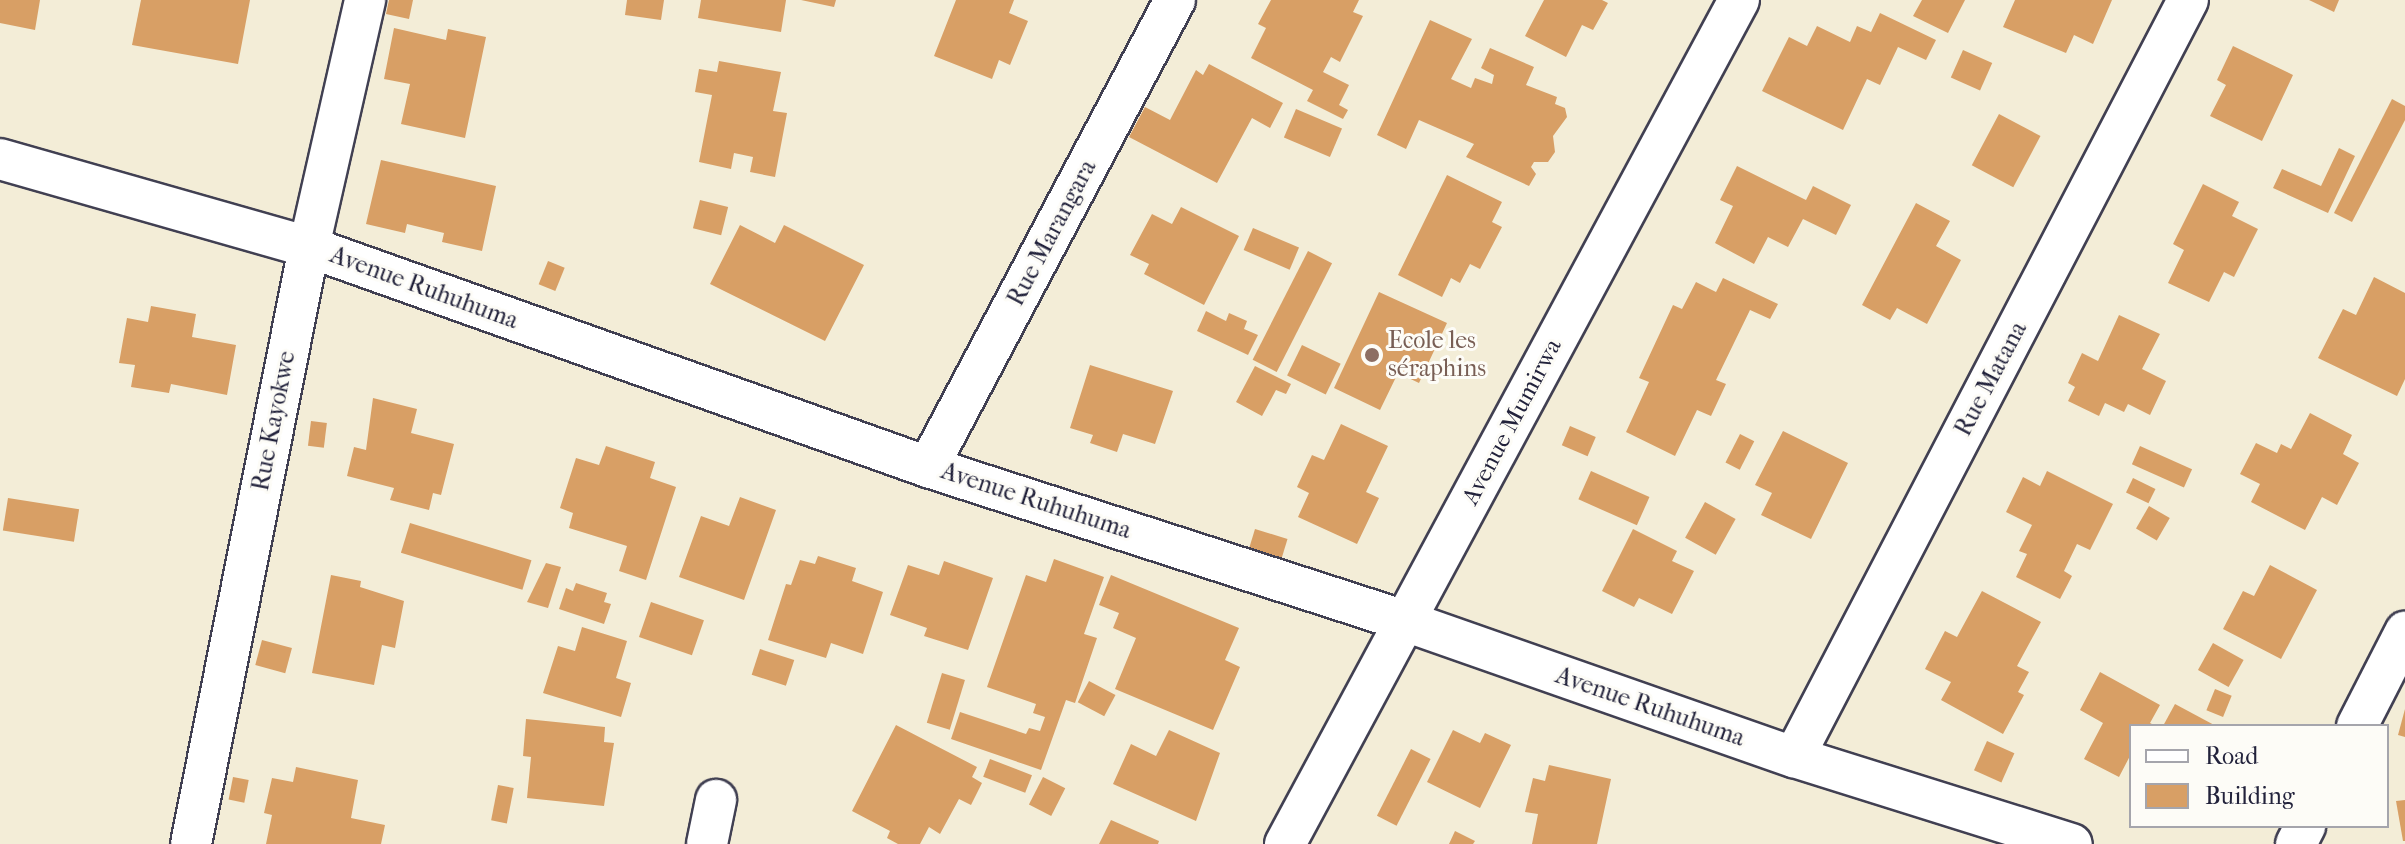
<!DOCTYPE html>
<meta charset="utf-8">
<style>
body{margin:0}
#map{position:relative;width:2405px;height:844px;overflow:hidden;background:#f3edd7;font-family:"IM FELL French Canon",serif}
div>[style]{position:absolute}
.building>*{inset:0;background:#d89f65;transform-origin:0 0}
.roads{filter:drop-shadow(2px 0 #414052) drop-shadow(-2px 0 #414052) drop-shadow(0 2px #414052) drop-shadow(0 -2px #414052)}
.minor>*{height:40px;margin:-20px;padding:0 20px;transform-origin:20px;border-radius:20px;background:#fff}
.dots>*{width:22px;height:22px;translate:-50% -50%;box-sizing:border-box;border:4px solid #fdfcf7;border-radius:50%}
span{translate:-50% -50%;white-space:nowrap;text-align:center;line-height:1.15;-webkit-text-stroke:6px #fdfcf7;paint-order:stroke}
.street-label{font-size:24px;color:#22223b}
.education-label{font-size:24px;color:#785e54}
.left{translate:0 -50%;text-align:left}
.legend{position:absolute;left:2129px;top:724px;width:260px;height:104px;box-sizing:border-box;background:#fdfcf7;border:2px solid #a5a5ac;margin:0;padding:10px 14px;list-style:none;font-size:24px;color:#22223b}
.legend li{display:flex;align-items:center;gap:16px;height:40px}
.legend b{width:40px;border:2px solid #a5a5ac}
</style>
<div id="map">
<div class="building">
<div style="clip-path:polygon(0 0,40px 0,35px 30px,0 23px)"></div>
<div style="clip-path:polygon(141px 0,250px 0,238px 64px,132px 45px)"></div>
<div style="clip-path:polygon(389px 0,413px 0,409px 19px,386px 14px)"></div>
<div style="clip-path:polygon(627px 0,664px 0,661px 20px,625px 15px)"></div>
<div style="clip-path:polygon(701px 0,786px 0,781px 32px,698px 18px)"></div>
<div style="clip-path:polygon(801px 0,836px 0,834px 7px)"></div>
<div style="clip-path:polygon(956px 0,1014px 0,1009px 13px,1028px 21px,1010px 65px,999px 60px,992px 79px,934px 56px)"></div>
<div style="clip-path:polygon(1271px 0,1359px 0,1353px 12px,1363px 16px,1340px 62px,1331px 57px,1323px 72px,1349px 85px,1339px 105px,1348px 110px,1343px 119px,1307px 101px,1313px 90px,1251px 58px,1266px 28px,1258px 24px)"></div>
<div style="clip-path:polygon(1544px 0,1602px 0,1608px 3px,1593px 30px,1582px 25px,1566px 57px,1525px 36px)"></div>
<div style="clip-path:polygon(1922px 0,1965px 0,1948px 33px,1913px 16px)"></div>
<div style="clip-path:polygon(2015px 0,2112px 0,2093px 44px,2074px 35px,2066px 53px,2003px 27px)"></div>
<div style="clip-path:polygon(2309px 0,2339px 0,2334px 12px)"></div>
<div style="clip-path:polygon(1880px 13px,1936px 40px,1926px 60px,1898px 47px,1880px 85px,1867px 79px,1843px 130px,1762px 91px,1789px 37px,1807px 46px,1817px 26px,1850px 42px,1857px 26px,1871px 32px)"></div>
<div style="clip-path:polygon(1430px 20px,1472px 39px,1451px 79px,1471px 88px,1475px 78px,1492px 84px,1494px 75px,1481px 68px,1490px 48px,1534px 67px,1526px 85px,1557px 97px,1555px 104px,1565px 108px,1567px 117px,1553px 136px,1555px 152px,1548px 162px,1534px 162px,1531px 167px,1536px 174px,1529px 186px,1466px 157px,1474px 144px,1419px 120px,1406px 149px,1377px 135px)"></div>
<div style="clip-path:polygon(394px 28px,446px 40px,448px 29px,486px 37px,465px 138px,401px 124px,410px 84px,384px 79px)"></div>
<div style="clip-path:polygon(2233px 46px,2293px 75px,2262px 141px,2210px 116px,2226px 85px,2217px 80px)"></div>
<div style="left:1963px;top:50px;width:32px;height:30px;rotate:24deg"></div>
<div style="clip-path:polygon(719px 61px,781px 72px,773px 111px,787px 113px,775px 177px,750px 172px,753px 157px,734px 153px,731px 169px,699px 162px,712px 95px,695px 92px,699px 69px,717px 72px)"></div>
<div style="clip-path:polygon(1209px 64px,1283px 103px,1270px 128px,1252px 118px,1217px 183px,1129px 137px,1145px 107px,1170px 120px,1196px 70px,1203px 75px)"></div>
<div style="clip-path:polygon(2392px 99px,2405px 106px,2405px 120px,2352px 222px,2334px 213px)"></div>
<div style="left:1296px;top:109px;width:50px;height:31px;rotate:23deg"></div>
<div style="left:1999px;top:114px;width:47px;height:58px;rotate:28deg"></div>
<div style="clip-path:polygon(2339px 148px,2355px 156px,2328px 213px,2273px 188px,2282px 169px,2321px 186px)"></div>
<div style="clip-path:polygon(381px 160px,496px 186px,482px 251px,442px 242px,444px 233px,407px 224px,405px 233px,366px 224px)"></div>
<div style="clip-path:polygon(1737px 166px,1806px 200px,1813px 186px,1851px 205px,1836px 235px,1803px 219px,1788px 247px,1768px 237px,1754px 264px,1715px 243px,1733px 206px,1720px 200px)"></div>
<div style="clip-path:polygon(1447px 175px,1502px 202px,1492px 222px,1502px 227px,1480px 269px,1470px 264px,1460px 283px,1451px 278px,1442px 297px,1398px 275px)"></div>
<div style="clip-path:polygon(2203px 184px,2239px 202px,2232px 216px,2258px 229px,2234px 277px,2224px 272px,2209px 302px,2168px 283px,2184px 250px,2173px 244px)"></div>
<div style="left:700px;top:200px;width:29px;height:29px;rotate:14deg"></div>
<div style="clip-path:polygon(1916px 203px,1950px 221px,1936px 246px,1961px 260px,1927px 324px,1897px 308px,1890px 320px,1862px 305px)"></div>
<div style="clip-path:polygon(1181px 207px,1239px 236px,1204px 305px,1144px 274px,1149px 264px,1130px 255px,1152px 214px,1172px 224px)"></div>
<div style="clip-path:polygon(740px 225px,775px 243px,784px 225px,864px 265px,825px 341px,710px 284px)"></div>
<div style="left:1253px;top:228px;width:50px;height:24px;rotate:23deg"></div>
<div style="left:1308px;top:251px;width:27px;height:122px;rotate:27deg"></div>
<div style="left:548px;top:261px;width:18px;height:25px;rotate:22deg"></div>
<div style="clip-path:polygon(2374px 277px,2405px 293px,2405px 379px,2397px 396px,2318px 358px,2343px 309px,2356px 315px)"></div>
<div style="clip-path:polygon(1723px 278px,1778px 304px,1770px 319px,1750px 310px,1716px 380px,1726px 384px,1711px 416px,1697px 410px,1675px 456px,1626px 432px,1649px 382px,1639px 378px,1673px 305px,1682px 309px,1696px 282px,1716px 292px)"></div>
<div style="clip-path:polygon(1379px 292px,1447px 323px,1419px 383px,1398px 373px,1380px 410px,1334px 388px)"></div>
<div style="clip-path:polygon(151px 306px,196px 314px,192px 337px,236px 345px,227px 395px,171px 384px,169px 393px,131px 387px,135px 365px,119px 363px,127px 318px,148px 322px)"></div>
<div style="clip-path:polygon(1206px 311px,1226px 321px,1229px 313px,1247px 321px,1244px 329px,1258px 335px,1248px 355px,1197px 331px)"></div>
<div style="clip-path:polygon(2119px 315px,2160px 334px,2142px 369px,2166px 381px,2150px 415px,2128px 404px,2124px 412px,2105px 403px,2099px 416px,2068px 401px,2075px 387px,2068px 383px,2082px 353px,2098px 361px)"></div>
<div style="left:1302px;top:345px;width:43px;height:34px;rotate:26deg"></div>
<div style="clip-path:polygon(1090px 365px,1173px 391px,1155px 444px,1123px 434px,1117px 452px,1090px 443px,1093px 435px,1070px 428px)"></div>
<div style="clip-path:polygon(1255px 366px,1291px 384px,1286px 394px,1276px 390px,1262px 416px,1236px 402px)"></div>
<div style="clip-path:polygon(373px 398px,417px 409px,411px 433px,454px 444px,441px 495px,433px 493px,429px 510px,390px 500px,394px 488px,347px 476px,354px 447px,366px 450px)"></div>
<div style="clip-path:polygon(2310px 413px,2352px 435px,2343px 454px,2359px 463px,2337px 505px,2322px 497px,2305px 530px,2251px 502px,2260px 484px,2240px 474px,2256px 443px,2277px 453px,2281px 444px,2291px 449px)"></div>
<div style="left:311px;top:421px;width:16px;height:25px;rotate:7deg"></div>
<div style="clip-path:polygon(1341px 424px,1388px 446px,1366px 492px,1379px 498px,1357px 544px,1298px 517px,1309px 493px,1297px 487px,1312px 455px,1324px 460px)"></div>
<div style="left:1570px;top:426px;width:28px;height:21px;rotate:23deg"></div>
<div style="clip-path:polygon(1783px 431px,1848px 463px,1811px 539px,1761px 515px,1772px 493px,1755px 485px)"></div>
<div style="left:1740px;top:434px;width:16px;height:32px;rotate:27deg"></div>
<div style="clip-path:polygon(606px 446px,655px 462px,650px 478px,676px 487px,646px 580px,619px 571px,627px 546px,569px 528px,573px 513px,560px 508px,576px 458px,599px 465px)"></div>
<div style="left:2140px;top:446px;width:57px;height:20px;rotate:24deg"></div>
<div style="left:1591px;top:471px;width:64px;height:31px;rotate:24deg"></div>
<div style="clip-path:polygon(2047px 471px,2113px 504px,2090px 550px,2077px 544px,2064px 571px,2072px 576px,2060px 599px,2016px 577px,2027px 554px,2019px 551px,2032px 525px,2006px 512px,2023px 477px,2040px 486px)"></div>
<div style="left:2133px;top:478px;width:25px;height:16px;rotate:26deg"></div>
<div style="clip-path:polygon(740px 497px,776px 510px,744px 600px,679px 577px,701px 516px,729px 526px)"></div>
<div style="left:8px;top:498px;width:72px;height:33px;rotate:9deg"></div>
<div style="left:1705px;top:502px;width:35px;height:41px;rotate:29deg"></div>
<div style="left:2149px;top:506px;width:24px;height:26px;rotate:30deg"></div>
<div style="left:410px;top:523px;width:127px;height:31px;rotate:17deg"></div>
<div style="left:1255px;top:529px;width:34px;height:23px;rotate:17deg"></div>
<div style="clip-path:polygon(1633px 529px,1677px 551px,1672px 561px,1694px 571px,1672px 614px,1639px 598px,1634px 607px,1602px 591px)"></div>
<div style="clip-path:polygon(818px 556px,856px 568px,852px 581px,883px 592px,863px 654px,831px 643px,826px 658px,768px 640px,786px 584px,791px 585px,800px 560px,815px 564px)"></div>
<div style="clip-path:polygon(1054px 559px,1104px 577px,1084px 634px,1097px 638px,1075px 703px,1066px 700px,1041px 770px,951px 739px,960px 712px,1026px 734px,1029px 728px,1040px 731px,1045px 717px,1033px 713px,1036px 704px,987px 687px,1026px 575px,1046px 582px)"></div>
<div style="clip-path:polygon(944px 561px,993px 578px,968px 650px,924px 636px,927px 628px,890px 615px,908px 565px,939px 575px)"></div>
<div style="clip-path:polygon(546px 563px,561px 567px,548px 608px,527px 602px)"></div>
<div style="clip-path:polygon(2270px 565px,2317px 590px,2281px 659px,2223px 629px,2243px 591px,2254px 596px)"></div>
<div style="clip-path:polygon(331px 575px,361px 581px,360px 587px,404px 601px,395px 648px,382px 645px,374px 685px,312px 673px)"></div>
<div style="clip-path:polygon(1111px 575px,1239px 628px,1225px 660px,1240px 667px,1213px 730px,1115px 689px,1136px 638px,1113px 628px,1119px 613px,1099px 605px)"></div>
<div style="clip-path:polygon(576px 583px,607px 593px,604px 602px,611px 604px,604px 624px,559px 609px,566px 588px,573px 591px)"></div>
<div style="clip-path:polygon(1982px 591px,2041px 622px,2017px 666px,2029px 672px,2018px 692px,2024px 695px,2003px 734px,1941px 700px,1951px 682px,1925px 669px,1945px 631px,1957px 637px)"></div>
<div style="left:651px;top:602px;width:56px;height:37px;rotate:19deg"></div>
<div style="clip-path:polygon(582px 627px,627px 641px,616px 678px,631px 683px,621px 717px,543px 693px,558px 646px,575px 651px)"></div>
<div style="left:262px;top:640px;width:31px;height:26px;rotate:15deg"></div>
<div style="left:2213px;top:643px;width:35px;height:31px;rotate:29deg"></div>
<div style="left:760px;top:649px;width:36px;height:27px;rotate:18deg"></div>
<div style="clip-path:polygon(2100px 672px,2160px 705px,2150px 723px,2156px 726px,2131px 726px,2131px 754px,2119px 777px,2084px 759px,2103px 723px,2080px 710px)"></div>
<div style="left:942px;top:673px;width:24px;height:52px;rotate:17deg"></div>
<div style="left:1089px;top:681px;width:30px;height:24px;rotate:28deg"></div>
<div style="left:2215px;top:689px;width:18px;height:23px;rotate:22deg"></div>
<div style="clip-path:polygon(2175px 704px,2216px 726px,2163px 726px)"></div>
<div style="clip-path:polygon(2405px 709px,2405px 737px,2398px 735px)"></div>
<div style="clip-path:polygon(526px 719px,605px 727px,604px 742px,614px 743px,604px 806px,527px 798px,531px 757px,523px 756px)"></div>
<div style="clip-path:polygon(896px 725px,977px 767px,972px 777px,982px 783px,971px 805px,959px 799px,940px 834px,929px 827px,920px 844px,898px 844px,887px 838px,890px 831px,852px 811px)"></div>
<div style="clip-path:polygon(1169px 730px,1220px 753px,1196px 821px,1113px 784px,1131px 744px,1156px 756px)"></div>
<div style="clip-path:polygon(1453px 730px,1480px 743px,1485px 733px,1511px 745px,1480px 808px,1427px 782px)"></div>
<div style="left:1987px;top:741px;width:30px;height:32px;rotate:24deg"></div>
<div style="left:1411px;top:749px;width:22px;height:75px;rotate:27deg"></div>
<div style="left:990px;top:759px;width:45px;height:19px;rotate:21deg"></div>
<div style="clip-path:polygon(1549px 765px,1611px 779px,1597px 844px,1532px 844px,1538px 814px,1525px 812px,1533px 778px,1545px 781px)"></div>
<div style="clip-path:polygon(296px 767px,358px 780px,351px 818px,385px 825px,381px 844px,266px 844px,272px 815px,264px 813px,272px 778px,293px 782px)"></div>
<div style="left:233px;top:777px;width:16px;height:23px;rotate:11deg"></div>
<div style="left:1043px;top:777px;width:25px;height:31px;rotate:27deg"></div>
<div style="left:498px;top:785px;width:16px;height:36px;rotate:11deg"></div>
<div style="clip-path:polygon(2405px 800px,2405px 841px,2403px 841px,2396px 801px)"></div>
<div style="clip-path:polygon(1111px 820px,1159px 841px,1158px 844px,1099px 844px)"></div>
<div style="clip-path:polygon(1455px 831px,1475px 841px,1473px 844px,1449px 844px)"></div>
</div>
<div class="roads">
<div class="minor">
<div style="left:0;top:159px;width:321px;rotate:15.9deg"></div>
<div style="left:309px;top:247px;width:657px;rotate:19.57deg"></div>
<div style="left:928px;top:467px;width:501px;rotate:17.89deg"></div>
<div style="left:1405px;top:621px;width:412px;rotate:19.3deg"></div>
<div style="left:1794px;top:757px;width:291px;rotate:17.4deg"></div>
<div style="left:928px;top:467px;width:528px;rotate:-62.13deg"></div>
<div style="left:2357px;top:726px;width:106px;rotate:-62.9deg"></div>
<div style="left:1794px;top:757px;width:853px;rotate:-62.5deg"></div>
<div style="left:191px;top:844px;width:609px;rotate:-78.82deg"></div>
<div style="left:309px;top:247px;width:253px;rotate:-77.2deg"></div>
<div style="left:707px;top:844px;width:45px;rotate:-78.4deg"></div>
<div style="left:1285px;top:844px;width:958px;rotate:-61.72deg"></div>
<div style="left:2296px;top:844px;width:20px;rotate:-63deg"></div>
</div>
</div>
<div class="dots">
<div style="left:1372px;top:355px;background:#8d6e63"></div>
</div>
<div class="street-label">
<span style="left:1052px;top:233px;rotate:-62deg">Rue Marangara</span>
<span style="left:424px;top:288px;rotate:20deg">Avenue Ruhuhuma</span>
<span style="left:1991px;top:379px;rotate:-62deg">Rue Matana</span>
<span style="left:274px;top:421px;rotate:-79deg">Rue Kayokwe</span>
<span style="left:1512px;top:422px;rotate:-62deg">Avenue Mumirwa</span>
<span style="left:1036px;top:501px;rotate:18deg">Avenue Ruhuhuma</span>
<span style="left:1650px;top:707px;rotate:19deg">Avenue Ruhuhuma</span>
</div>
<div class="education-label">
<span class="left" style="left:1388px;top:355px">Ecole les<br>séraphins</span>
</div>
<ul class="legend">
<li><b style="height:10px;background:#fff"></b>Road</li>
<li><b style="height:22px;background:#d89f65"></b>Building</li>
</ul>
</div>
